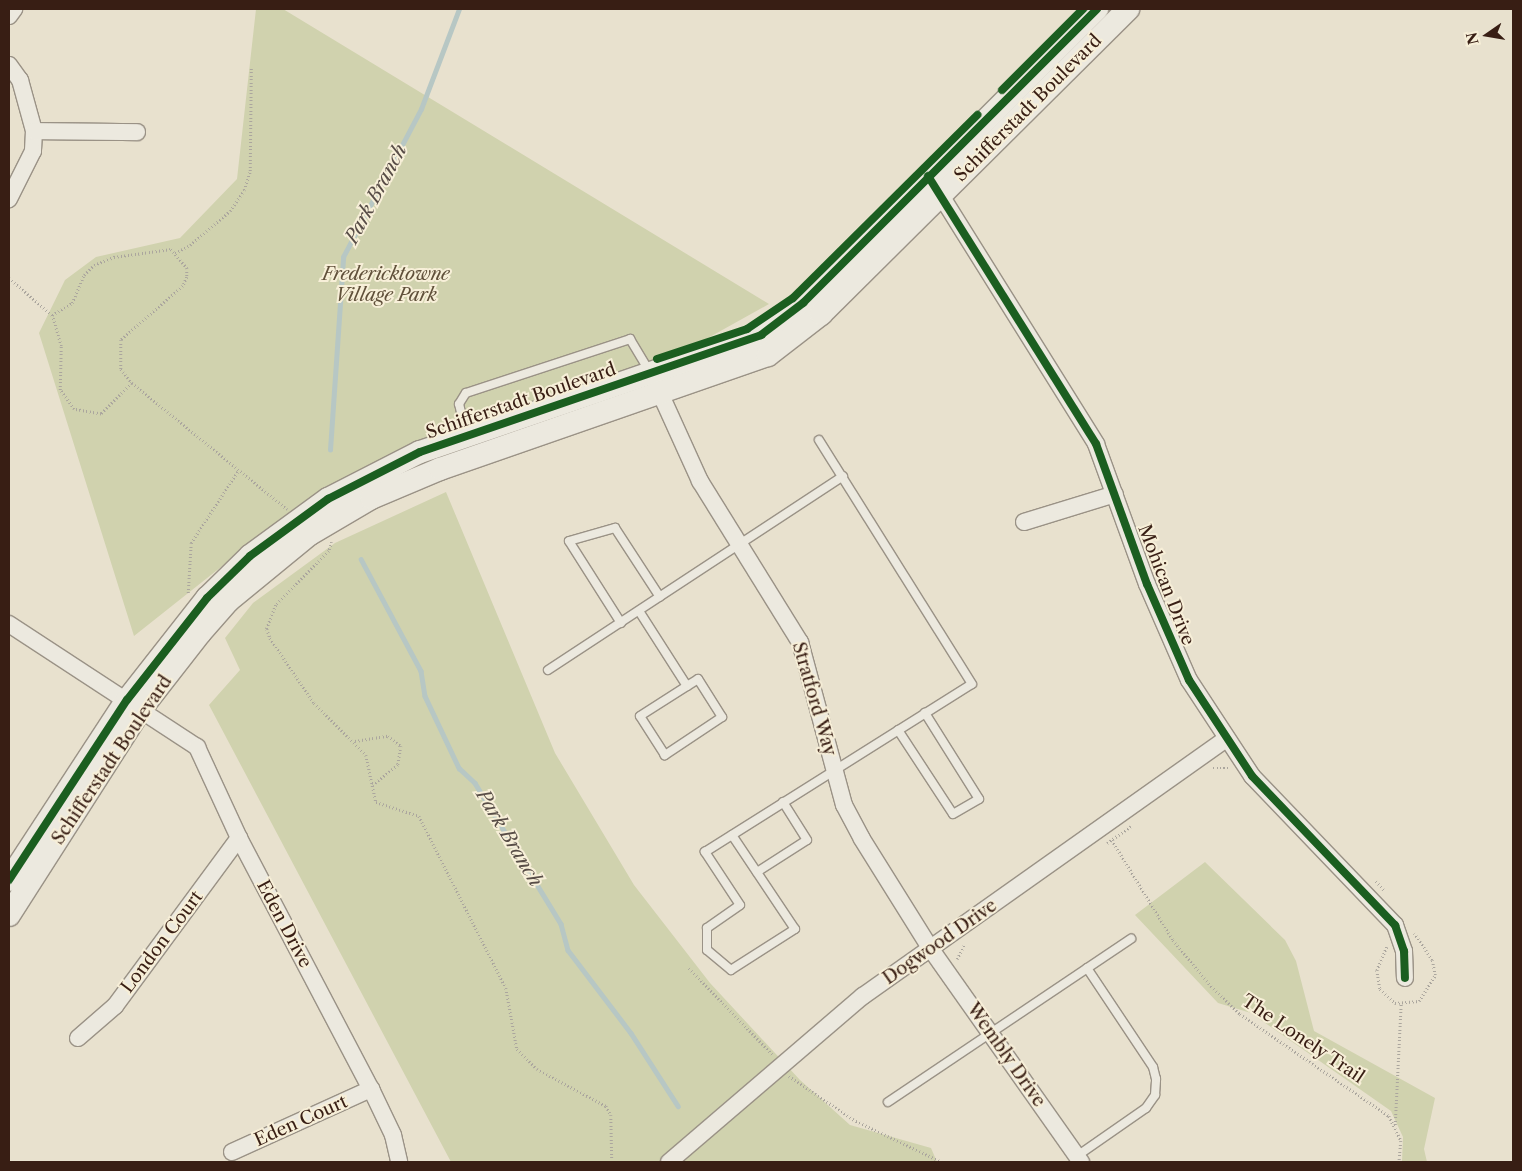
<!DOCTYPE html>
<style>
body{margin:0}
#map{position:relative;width:1522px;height:1171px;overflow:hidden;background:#e8e1ce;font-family:"Libre Caslon Text",serif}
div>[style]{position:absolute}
.green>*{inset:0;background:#d0d2ae}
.stream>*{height:4.5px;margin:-2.25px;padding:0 2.25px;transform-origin:2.25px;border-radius:2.25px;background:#b7c7c4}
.path>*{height:2.5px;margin-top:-1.25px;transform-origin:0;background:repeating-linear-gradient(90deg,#aba69e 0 1px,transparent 0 3.5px)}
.roads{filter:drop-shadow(1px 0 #9a9286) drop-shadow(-1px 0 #9a9286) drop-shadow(0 1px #9a9286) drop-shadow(0 -1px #9a9286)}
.lane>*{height:8px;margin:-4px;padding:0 4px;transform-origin:4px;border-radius:4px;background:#ece9df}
.street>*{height:16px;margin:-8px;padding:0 8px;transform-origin:8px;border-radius:8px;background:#ece9df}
.secondary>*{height:22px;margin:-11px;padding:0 11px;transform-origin:11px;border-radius:11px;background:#ece9df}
.cycleway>*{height:8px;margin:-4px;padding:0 4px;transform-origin:4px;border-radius:4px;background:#1b5e20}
span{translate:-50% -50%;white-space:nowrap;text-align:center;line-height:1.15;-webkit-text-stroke:4px #f7efd8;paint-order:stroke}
.street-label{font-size:18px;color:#381e14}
.park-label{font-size:18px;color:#60503a;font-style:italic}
.water-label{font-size:19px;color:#584d47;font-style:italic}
.frame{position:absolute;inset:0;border:10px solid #381e14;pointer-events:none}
.north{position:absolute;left:1462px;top:10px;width:50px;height:50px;-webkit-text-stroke:4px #f7efd8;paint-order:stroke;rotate:257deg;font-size:14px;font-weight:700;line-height:20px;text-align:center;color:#381e14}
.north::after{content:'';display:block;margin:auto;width:18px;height:22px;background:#381e14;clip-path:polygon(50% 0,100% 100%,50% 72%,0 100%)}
</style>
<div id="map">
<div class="green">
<div style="clip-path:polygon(256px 9px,283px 9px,769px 304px,602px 397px,419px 469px,350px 477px,299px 505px,134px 636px,39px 333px,65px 280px,96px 257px,180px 238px,237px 179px)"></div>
<div style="clip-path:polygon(446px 492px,555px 753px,634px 885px,710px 983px,800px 1080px,850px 1125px,931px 1148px,937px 1162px,451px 1162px,209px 705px,240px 670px,225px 638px,253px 603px,335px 543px)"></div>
<div style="clip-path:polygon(1205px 862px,1285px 940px,1296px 961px,1314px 1031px,1435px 1098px,1424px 1149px,1427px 1162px,1402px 1162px,1403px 1137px,1391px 1111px,1251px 1013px,1218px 1003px,1135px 915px)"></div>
</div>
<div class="stream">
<div style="left:330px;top:450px;width:193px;rotate:-86.1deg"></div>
<div style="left:343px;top:257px;width:167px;rotate:-62.2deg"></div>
<div style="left:421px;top:109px;width:107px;rotate:-69.2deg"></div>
<div style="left:361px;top:559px;width:127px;rotate:61.8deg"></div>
<div style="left:421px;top:671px;width:25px;rotate:81deg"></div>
<div style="left:425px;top:696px;width:80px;rotate:64.7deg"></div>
<div style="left:459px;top:768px;width:22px;rotate:43deg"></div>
<div style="left:475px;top:783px;width:165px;rotate:58.6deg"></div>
<div style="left:561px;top:924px;width:27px;rotate:75deg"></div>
<div style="left:568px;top:950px;width:104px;rotate:52.8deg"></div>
<div style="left:631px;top:1033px;width:87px;rotate:57.2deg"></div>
</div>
<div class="path">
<div style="left:175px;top:253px;width:17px;rotate:-28deg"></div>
<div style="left:190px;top:245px;width:52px;rotate:-40.4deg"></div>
<div style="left:230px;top:211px;width:25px;rotate:-56deg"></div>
<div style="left:244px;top:190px;width:20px;rotate:-72deg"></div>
<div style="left:250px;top:171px;width:104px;rotate:-89.4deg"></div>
<div style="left:9px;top:278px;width:57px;rotate:40.7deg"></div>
<div style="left:132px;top:383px;width:44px;rotate:135deg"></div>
<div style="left:101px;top:414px;width:27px;rotate:-170deg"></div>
<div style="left:74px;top:409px;width:24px;rotate:-126deg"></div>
<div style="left:60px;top:390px;width:44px;rotate:-88.7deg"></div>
<div style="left:61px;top:346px;width:32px;rotate:-106deg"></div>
<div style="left:52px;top:315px;width:23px;rotate:-31deg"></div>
<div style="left:72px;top:303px;width:30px;rotate:-67deg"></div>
<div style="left:84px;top:275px;width:14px;rotate:-45deg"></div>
<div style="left:94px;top:265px;width:22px;rotate:-22deg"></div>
<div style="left:114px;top:257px;width:58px;rotate:-8deg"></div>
<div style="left:171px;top:249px;width:25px;rotate:50deg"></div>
<div style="left:187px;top:268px;width:9px;rotate:90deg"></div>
<div style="left:187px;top:277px;width:10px;rotate:114deg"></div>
<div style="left:183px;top:286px;width:82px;rotate:138.9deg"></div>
<div style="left:121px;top:340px;width:29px;rotate:90deg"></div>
<div style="left:121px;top:369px;width:18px;rotate:52deg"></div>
<div style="left:132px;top:383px;width:200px;rotate:39.1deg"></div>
<div style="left:332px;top:542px;width:9px;rotate:108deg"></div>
<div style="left:329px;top:551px;width:76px;rotate:134.5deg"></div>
<div style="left:276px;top:605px;width:26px;rotate:111deg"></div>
<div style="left:267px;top:629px;width:9px;rotate:72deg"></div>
<div style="left:270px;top:638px;width:78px;rotate:55.9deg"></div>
<div style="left:314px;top:703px;width:74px;rotate:45deg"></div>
<div style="left:366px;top:755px;width:48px;rotate:78deg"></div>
<div style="left:376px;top:802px;width:45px;rotate:18deg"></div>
<div style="left:419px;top:816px;width:193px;rotate:63.2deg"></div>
<div style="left:506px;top:988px;width:62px;rotate:79.8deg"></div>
<div style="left:517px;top:1049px;width:28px;rotate:45deg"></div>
<div style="left:537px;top:1069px;width:78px;rotate:28.2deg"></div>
<div style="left:606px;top:1106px;width:10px;rotate:61deg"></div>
<div style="left:611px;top:1115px;width:47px;rotate:88.8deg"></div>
<div style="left:188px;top:593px;width:50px;rotate:-86.6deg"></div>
<div style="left:191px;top:543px;width:86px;rotate:-56.9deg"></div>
<div style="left:355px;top:741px;width:33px;rotate:-9deg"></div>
<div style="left:388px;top:736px;width:16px;rotate:38deg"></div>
<div style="left:401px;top:746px;width:19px;rotate:99deg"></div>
<div style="left:398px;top:765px;width:32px;rotate:141deg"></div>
<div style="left:1213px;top:768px;width:16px"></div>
<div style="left:1112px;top:840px;width:117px;rotate:58.6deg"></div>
<div style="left:1173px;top:940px;width:60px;rotate:50.4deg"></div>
<div style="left:1211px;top:986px;width:40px;rotate:44deg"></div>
<div style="left:1240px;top:1014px;width:181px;rotate:34.4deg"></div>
<div style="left:1389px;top:1116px;width:28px;rotate:64deg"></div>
<div style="left:1401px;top:1141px;width:21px;rotate:95deg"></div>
<div style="left:1107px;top:843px;width:29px;rotate:-35deg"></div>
<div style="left:1376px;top:881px;width:12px;rotate:48deg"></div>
<div style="left:1387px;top:947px;width:25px;rotate:113deg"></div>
<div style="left:1377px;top:970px;width:19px;rotate:81deg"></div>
<div style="left:1380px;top:989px;width:21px;rotate:43deg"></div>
<div style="left:1395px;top:1003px;width:24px;rotate:-5deg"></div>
<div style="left:1419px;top:1001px;width:31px;rotate:-58deg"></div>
<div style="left:1435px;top:975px;width:15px;rotate:-101deg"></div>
<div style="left:1432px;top:960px;width:32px;rotate:-124deg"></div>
<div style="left:957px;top:959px;width:16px;rotate:-63deg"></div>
<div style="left:689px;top:968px;width:120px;rotate:46deg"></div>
<div style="left:789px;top:1076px;width:81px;rotate:33.9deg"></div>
<div style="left:856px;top:1121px;width:95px;rotate:25.5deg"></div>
<div style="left:1395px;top:1125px;width:121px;rotate:-87.2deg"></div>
</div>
<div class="roads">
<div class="lane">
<div style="left:466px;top:434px;width:31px;rotate:-103deg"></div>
<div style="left:459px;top:404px;width:13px;rotate:-58deg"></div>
<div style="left:466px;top:393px;width:173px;rotate:-18.2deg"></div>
<div style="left:630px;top:339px;width:37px;rotate:59deg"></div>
<div style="left:639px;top:611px;width:89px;rotate:57.4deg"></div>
<div style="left:687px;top:686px;width:13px;rotate:-32deg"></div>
<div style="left:698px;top:679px;width:45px;rotate:57.7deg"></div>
<div style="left:722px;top:717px;width:69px;rotate:146.3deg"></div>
<div style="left:665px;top:755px;width:46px;rotate:-122.7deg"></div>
<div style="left:640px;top:716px;width:56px;rotate:-32.6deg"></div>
<div style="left:621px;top:623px;width:97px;rotate:-122.4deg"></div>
<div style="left:569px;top:541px;width:48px;rotate:-15.8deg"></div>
<div style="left:615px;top:528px;width:82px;rotate:56.9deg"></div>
<div style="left:548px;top:670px;width:353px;rotate:-33.3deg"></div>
<div style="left:898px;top:730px;width:100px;rotate:56.8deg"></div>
<div style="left:953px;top:814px;width:30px;rotate:-30deg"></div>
<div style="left:979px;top:799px;width:102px;rotate:-122.1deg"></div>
<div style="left:732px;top:835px;width:113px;rotate:56.2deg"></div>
<div style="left:795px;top:929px;width:76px;rotate:147.4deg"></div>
<div style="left:731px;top:970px;width:31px;rotate:-140deg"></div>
<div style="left:707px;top:950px;width:22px;rotate:-90deg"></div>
<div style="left:707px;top:928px;width:40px;rotate:-34.9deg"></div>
<div style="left:740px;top:905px;width:64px;rotate:-123.4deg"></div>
<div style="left:705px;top:852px;width:315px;rotate:-32.2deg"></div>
<div style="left:972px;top:684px;width:288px;rotate:-122.1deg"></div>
<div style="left:757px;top:872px;width:59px;rotate:-32.6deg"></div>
<div style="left:807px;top:840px;width:45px;rotate:-122.3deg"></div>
<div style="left:888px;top:1102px;width:293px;rotate:-33.9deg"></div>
<div style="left:1077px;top:1156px;width:84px;rotate:-34.8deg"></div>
<div style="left:1146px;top:1108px;width:16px;rotate:-55deg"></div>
<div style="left:1155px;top:1095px;width:16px;rotate:-86deg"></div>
<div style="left:1156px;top:1079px;width:12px;rotate:-104deg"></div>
<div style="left:1153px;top:1067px;width:119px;rotate:-123.7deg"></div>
</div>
<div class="street">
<div style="left:9px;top:16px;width:9px;rotate:-54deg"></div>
<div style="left:9px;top:65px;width:19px;rotate:54deg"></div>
<div style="left:20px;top:80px;width:53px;rotate:74.6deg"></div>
<div style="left:34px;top:131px;width:20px;rotate:93deg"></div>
<div style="left:33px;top:151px;width:54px;rotate:116.6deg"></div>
<div style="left:34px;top:131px;width:103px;rotate:0.6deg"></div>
<div style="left:935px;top:186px;width:304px;rotate:58deg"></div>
<div style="left:1096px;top:444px;width:149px;rotate:70deg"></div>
<div style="left:1147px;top:584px;width:105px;rotate:66.4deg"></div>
<div style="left:1189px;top:680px;width:115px;rotate:56.7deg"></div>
<div style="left:1252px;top:776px;width:207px;rotate:46.2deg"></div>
<div style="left:1395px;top:925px;width:28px;rotate:71deg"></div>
<div style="left:1404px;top:951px;width:27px;rotate:88deg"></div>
<div style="left:656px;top:384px;width:107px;rotate:65.6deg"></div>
<div style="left:700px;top:481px;width:190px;rotate:58.2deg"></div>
<div style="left:800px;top:642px;width:169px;rotate:74.9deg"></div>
<div style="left:844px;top:805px;width:38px;rotate:62deg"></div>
<div style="left:862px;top:839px;width:128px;rotate:58deg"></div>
<div style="left:930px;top:948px;width:262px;rotate:54.8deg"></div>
<div style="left:1024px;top:522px;width:95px;rotate:-17.1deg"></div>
<div style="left:9px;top:624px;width:225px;rotate:33.2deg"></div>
<div style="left:197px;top:747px;width:100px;rotate:65.2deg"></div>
<div style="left:239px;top:838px;width:284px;rotate:62.3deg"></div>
<div style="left:371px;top:1089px;width:51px;rotate:64.4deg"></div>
<div style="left:393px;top:1135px;width:28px;rotate:77deg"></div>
<div style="left:78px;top:1038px;width:49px;rotate:-40.9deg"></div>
<div style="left:115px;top:1006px;width:209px;rotate:-53.6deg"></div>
<div style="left:232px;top:1152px;width:153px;rotate:-24.4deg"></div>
<div style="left:669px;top:1162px;width:255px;rotate:-40.6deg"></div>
<div style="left:863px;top:996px;width:443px;rotate:-35.3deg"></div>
</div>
<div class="secondary">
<div style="left:9px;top:880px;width:215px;rotate:-56.8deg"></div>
<div style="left:127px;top:700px;width:130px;rotate:-51.9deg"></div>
<div style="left:207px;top:598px;width:60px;rotate:-44.3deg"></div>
<div style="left:250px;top:556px;width:97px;rotate:-36.2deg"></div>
<div style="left:328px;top:499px;width:103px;rotate:-27.1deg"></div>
<div style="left:420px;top:452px;width:361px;rotate:-18.9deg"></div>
<div style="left:761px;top:335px;width:53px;rotate:-37.3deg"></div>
<div style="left:803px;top:303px;width:416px;rotate:-45deg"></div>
<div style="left:9px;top:915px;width:243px;rotate:-57.4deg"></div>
<div style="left:140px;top:710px;width:98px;rotate:-52.1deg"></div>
<div style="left:200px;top:633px;width:43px;rotate:-48.8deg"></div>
<div style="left:228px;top:601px;width:106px;rotate:-39.3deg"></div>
<div style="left:310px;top:534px;width:71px;rotate:-30.5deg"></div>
<div style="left:371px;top:498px;width:75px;rotate:-22.8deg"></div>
<div style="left:440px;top:469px;width:347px;rotate:-19.2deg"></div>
<div style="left:768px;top:355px;width:67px;rotate:-37.7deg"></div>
<div style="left:821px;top:314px;width:433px;rotate:-44.8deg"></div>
</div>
</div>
<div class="cycleway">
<div style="left:1002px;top:90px;width:115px;rotate:-45deg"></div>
<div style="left:928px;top:176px;width:316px;rotate:57.9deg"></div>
<div style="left:1096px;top:444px;width:149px;rotate:70deg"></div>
<div style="left:1147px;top:584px;width:105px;rotate:66.4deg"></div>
<div style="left:1189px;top:680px;width:115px;rotate:56.7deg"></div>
<div style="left:1252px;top:776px;width:207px;rotate:46.2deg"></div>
<div style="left:1395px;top:925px;width:28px;rotate:71deg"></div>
<div style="left:1404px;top:951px;width:27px;rotate:88deg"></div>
<div style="left:657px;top:359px;width:95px;rotate:-18.4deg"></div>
<div style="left:747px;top:329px;width:55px;rotate:-34deg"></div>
<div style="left:793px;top:298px;width:260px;rotate:-44.8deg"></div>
<div style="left:9px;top:880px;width:215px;rotate:-56.8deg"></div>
<div style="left:127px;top:700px;width:130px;rotate:-51.9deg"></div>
<div style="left:207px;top:598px;width:60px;rotate:-44.3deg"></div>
<div style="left:250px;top:556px;width:97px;rotate:-36.2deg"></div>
<div style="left:328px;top:499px;width:103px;rotate:-27.1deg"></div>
<div style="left:420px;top:452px;width:361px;rotate:-18.9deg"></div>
<div style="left:761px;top:335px;width:53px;rotate:-37.3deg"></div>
<div style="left:803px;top:303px;width:416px;rotate:-45deg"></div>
</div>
<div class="street-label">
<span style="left:1028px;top:108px;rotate:-45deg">Schifferstadt Boulevard</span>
<span style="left:521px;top:401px;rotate:-19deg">Schifferstadt Boulevard</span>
<span style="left:1166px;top:585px;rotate:69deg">Mohican Drive</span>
<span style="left:814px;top:699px;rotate:74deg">Stratford Way</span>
<span style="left:112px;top:760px;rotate:-56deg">Schifferstadt Boulevard</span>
<span style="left:284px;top:924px;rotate:62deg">Eden Drive</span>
<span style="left:162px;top:942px;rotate:-53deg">London Court</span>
<span style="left:940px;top:942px;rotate:-35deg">Dogwood Drive</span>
<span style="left:1303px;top:1039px;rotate:34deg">The Lonely Trail</span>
<span style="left:1006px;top:1055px;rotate:55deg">Wembly Drive</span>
<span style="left:301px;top:1121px;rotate:-24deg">Eden Court</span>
</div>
<div class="park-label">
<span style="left:386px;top:285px">Fredericktowne<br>Village Park</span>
</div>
<div class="water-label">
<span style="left:376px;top:194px;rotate:-62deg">Park Branch</span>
<span style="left:509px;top:838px;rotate:59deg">Park Branch</span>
</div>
<div class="frame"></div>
<div class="north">N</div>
</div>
